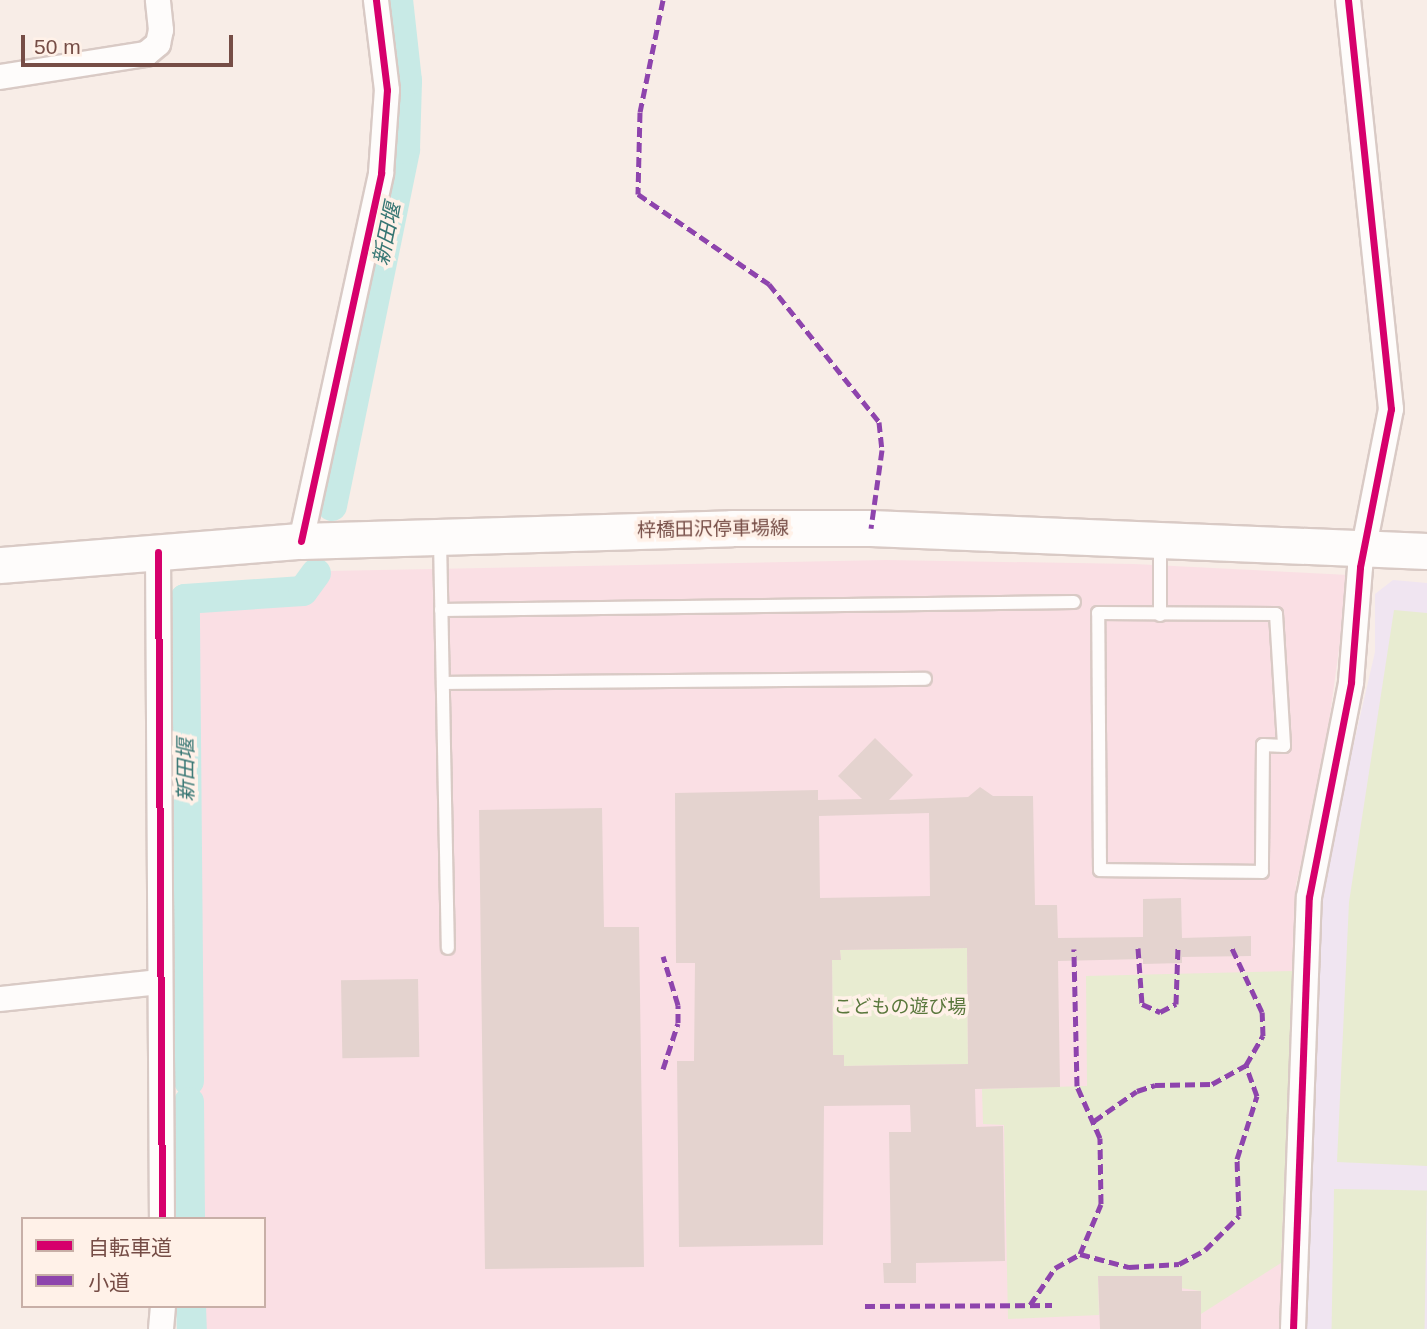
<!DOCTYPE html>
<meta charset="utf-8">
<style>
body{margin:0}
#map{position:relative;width:1427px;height:1329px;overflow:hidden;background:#f8ede7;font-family:Arial,"Noto Sans JP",sans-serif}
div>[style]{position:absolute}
.education>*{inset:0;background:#f0e5f1}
.medical>*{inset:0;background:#fadfe4}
.green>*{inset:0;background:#e8ecd1;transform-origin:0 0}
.canal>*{height:30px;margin:-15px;padding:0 15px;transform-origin:15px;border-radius:15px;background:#c8eae6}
.building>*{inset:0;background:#e4d3cf;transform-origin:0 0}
.roads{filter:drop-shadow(2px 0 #d9cac5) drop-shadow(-2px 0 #d9cac5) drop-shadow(0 2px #d9cac5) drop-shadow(0 -2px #d9cac5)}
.lane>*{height:12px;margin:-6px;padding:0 6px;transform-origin:6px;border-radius:6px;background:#fefcfb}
.street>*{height:24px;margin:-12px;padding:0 12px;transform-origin:12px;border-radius:12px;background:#fefcfb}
.secondary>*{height:35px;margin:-17.5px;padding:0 17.5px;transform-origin:17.5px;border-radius:17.5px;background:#fefcfb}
.quiet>*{height:5px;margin-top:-2.5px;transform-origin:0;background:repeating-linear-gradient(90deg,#8e44ad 0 10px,transparent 0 15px)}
.cycleway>*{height:7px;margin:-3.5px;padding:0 3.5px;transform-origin:3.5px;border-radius:3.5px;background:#d6006c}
span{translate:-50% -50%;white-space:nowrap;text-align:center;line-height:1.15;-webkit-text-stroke:7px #fff1e8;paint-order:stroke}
.street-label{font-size:19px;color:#764d46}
.park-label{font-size:19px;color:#59773b}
.water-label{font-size:21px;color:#377673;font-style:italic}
.legend{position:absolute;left:21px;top:1217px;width:245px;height:91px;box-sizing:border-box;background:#fff1e8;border:2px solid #c8afa7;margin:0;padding:9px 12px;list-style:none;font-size:21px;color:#764d46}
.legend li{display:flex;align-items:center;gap:14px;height:35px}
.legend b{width:35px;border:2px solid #c8afa7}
.scale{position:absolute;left:21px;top:35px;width:212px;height:32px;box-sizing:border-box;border:4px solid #764d46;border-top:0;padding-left:9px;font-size:21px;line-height:24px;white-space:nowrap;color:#764d46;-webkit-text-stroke:5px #fff1e8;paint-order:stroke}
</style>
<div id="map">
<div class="education">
<div style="clip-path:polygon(1393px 580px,1427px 583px,1427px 1329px,1304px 1329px,1320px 889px,1375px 652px,1375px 594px)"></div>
</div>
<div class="medical">
<div style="clip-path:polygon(886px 560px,1134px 564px,1349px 575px,1320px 789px,1296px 884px,1282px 1329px,199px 1329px,199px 1306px,264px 1306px,264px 1219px,198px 1219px,194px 616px,198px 604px,315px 595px,327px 571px)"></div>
</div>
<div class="green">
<div style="clip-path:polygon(1394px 610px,1427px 613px,1427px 1166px,1337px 1162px,1349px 902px)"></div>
<div style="clip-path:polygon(967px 948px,968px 1064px,844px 1066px,844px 1055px,833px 1055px,832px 960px,841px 960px,840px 950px)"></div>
<div style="clip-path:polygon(1293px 971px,1281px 1263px,1201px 1314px,1201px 1291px,1098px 1276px,1099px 1315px,1008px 1319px,1004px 1125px,983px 1124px,982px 1089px,1087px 1086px,1086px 976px)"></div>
<div style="left:1334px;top:1189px;width:93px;height:140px;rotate:1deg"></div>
</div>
<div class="canal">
<div style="left:332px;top:506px;width:364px;rotate:-78.4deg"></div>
<div style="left:405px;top:149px;width:68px;rotate:-88.3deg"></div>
<div style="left:407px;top:81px;width:81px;rotate:-96.3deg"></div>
<div style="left:189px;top:1081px;width:482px;rotate:-90.5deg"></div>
<div style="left:185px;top:599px;width:118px;rotate:-3.9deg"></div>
<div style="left:303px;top:591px;width:22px;rotate:-54deg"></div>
<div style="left:189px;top:1102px;width:117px;rotate:89.5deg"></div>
<div style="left:191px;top:1306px;width:23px;rotate:88deg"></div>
</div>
<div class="building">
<div style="clip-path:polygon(evenodd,875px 738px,913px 775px,889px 800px,968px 797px,980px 787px,993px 796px,1033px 796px,1035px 905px,1057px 905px,1058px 938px,1143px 937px,1143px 899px,1181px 898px,1182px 938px,1251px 936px,1251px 956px,1182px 957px,1182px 963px,1143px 964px,1143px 959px,1058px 961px,1060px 1087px,975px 1089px,976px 1127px,1003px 1126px,1005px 1261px,916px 1263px,916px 1283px,884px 1283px,883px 1263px,891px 1263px,889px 1132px,911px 1132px,910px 1105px,824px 1106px,823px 1245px,679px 1247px,677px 1061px,694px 1061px,695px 963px,676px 963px,675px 793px,818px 790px,818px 800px,862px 799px,838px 776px,875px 738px,929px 813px,930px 896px,820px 898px,819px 816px,929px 813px,875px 738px,967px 948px,968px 1064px,844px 1066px,844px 1055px,833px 1055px,832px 960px,841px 960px,840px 950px,967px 948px)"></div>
<div style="clip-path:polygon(602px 808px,604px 927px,639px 927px,644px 1267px,485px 1269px,479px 810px)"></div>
<div style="left:418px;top:979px;width:78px;height:77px;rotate:89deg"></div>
<div style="clip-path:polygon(1098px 1276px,1182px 1276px,1182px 1291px,1201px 1291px,1201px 1329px,1100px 1329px)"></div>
</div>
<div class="roads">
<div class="lane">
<div style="left:440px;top:539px;width:409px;rotate:88.9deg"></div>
<div style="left:1160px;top:541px;width:74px;rotate:90deg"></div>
<div style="left:441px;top:610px;width:633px;rotate:-0.72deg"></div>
<div style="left:1098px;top:613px;width:178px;rotate:0.3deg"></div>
<div style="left:1276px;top:614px;width:132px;rotate:86.5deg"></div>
<div style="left:1284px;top:746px;width:21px;rotate:-177deg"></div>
<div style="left:1263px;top:745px;width:127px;rotate:90.5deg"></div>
<div style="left:1262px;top:872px;width:162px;rotate:-179.3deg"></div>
<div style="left:1100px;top:870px;width:257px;rotate:-90.4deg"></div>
<div style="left:444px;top:683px;width:481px;rotate:-0.5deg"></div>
</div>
<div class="street">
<div style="left:0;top:77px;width:148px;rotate:-9deg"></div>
<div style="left:146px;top:54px;width:16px;rotate:-40deg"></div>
<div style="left:158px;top:44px;width:14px;rotate:-78deg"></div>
<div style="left:161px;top:30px;width:30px;rotate:-96deg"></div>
<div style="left:301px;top:541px;width:377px;rotate:-77.7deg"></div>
<div style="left:381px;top:173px;width:83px;rotate:-85.9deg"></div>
<div style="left:387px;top:90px;width:91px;rotate:-97deg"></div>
<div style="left:158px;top:552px;width:667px;rotate:89.66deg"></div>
<div style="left:0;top:999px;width:160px;rotate:-6.1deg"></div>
<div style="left:161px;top:1329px;width:23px;rotate:-85deg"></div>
<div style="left:1293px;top:1329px;width:432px;rotate:-87.9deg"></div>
<div style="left:1309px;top:897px;width:219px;rotate:-78.9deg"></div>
<div style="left:1351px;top:682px;width:115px;rotate:-85.5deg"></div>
<div style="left:1360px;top:567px;width:161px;rotate:-78.9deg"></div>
<div style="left:1391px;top:409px;width:411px;rotate:-96deg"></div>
</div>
<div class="secondary">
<div style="left:0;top:565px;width:302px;rotate:-4.6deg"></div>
<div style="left:301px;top:541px;width:431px;rotate:-1.7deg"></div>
<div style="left:732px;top:528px;width:139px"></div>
<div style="left:871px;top:528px;width:556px;rotate:2.37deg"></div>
</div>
</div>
<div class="quiet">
<div style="left:663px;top:0;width:114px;rotate:101.6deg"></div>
<div style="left:640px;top:112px;width:82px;rotate:91.4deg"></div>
<div style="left:638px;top:194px;width:159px;rotate:34.5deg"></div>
<div style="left:769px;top:284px;width:176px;rotate:51.4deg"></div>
<div style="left:879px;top:422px;width:28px;rotate:84deg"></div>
<div style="left:882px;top:450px;width:79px;rotate:98deg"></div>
<div style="left:1138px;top:948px;width:56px;rotate:85.9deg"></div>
<div style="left:1142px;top:1004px;width:20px;rotate:24deg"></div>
<div style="left:1160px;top:1012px;width:18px;rotate:-27deg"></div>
<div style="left:1176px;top:1004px;width:57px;rotate:-88deg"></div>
<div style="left:663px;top:1069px;width:48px;rotate:-71.9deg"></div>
<div style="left:678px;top:1023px;width:18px;rotate:-90deg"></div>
<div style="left:678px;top:1005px;width:51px;rotate:-107deg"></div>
<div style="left:1094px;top:1121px;width:52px;rotate:-34.9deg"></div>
<div style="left:1137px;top:1091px;width:19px;rotate:-18deg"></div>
<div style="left:1155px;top:1085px;width:57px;rotate:-1deg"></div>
<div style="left:1212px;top:1084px;width:39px;rotate:-29deg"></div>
<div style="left:1246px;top:1065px;width:34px;rotate:-60deg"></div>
<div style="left:1263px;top:1036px;width:24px;rotate:-92deg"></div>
<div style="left:1262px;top:1012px;width:73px;rotate:-115.2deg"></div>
<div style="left:1080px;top:1254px;width:51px;rotate:14.9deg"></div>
<div style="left:1129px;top:1267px;width:50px;rotate:-3.4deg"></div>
<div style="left:1179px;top:1264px;width:30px;rotate:-28deg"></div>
<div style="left:1205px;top:1250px;width:48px;rotate:-45deg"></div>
<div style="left:1239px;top:1216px;width:57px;rotate:-92deg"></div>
<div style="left:1237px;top:1159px;width:66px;rotate:-72.4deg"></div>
<div style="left:1257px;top:1096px;width:33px;rotate:-110deg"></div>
<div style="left:1030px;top:1305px;width:45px;rotate:-56deg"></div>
<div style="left:1055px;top:1268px;width:29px;rotate:-29deg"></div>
<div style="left:1080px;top:1254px;width:54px;rotate:-67.2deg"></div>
<div style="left:1101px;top:1204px;width:66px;rotate:-90.9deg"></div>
<div style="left:1100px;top:1138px;width:57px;rotate:-113.9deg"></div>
<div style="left:1077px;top:1086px;width:137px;rotate:-91.3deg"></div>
<div style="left:865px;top:1306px;width:187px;rotate:-0.3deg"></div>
</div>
<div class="cycleway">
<div style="left:301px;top:541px;width:377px;rotate:-77.7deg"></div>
<div style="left:381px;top:173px;width:83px;rotate:-85.9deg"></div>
<div style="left:387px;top:90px;width:91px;rotate:-97deg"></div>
<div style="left:158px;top:552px;width:667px;rotate:89.66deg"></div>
<div style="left:1293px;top:1329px;width:432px;rotate:-87.9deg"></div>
<div style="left:1309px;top:897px;width:219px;rotate:-78.9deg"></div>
<div style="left:1351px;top:682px;width:115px;rotate:-85.5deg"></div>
<div style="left:1360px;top:567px;width:161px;rotate:-78.9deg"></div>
<div style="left:1391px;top:409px;width:411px;rotate:-96deg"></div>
</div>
<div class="street-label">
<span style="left:713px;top:529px;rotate:-1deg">梓橋田沢停車場線</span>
</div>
<div class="park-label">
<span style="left:900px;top:1007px">こどもの遊び場</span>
</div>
<div class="water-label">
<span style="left:387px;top:234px;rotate:-78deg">新田堰</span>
<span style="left:186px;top:770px;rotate:-90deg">新田堰</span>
</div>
<ul class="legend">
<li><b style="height:9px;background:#d6006c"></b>自転車道</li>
<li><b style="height:9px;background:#8e44ad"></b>小道</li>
</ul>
<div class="scale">50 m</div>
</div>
